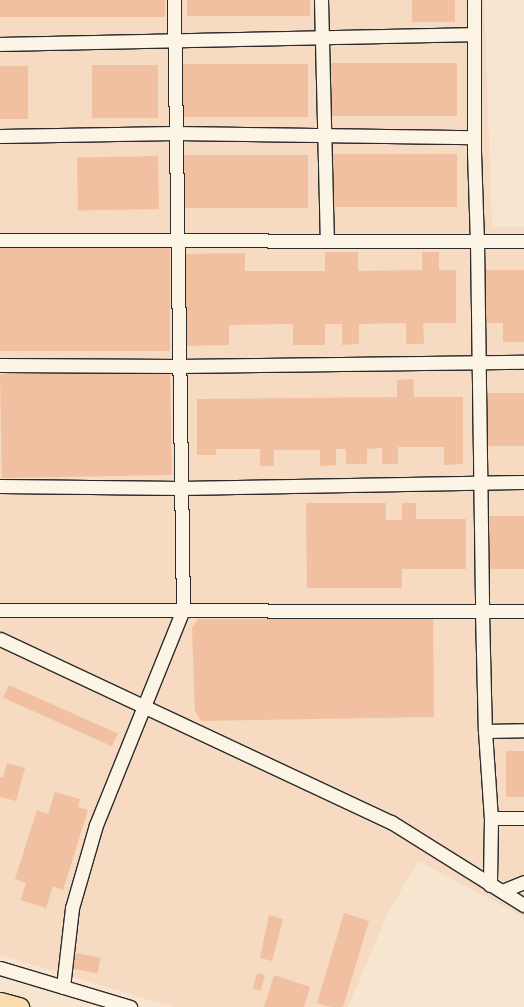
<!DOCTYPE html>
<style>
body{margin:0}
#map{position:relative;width:524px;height:1007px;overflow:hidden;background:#f8e5d0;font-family:Sriracha,sans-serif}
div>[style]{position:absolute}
.built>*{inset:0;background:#f6dac2}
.building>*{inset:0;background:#f0c0a0;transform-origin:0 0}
.roads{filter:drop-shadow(1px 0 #2b2b2b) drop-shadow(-1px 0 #2b2b2b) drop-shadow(0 1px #2b2b2b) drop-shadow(0 -1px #2b2b2b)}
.minor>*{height:13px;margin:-6.5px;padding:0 6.5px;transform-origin:6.5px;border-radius:6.5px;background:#fcf5e5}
.highway>*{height:19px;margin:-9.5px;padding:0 9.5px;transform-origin:9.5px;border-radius:9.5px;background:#fbddab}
span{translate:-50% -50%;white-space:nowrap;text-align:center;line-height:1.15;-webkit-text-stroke:3.5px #fcf5e5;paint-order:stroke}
</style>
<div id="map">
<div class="built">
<div style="clip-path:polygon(0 0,484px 0,492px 227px,524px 227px,524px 917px,418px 861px,388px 913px,348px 1007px,173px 1007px,0 955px)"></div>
</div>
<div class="building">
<div style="left:0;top:0;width:165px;height:17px"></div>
<div style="left:187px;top:0;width:123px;height:16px"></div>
<div style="left:412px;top:0;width:43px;height:22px"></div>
<div style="left:457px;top:63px;width:53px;height:130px;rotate:90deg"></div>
<div style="left:308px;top:64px;width:53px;height:130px;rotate:90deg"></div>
<div style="left:92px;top:65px;width:66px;height:53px"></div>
<div style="left:28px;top:66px;width:53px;height:28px;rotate:90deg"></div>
<div style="left:457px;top:154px;width:53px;height:129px;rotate:90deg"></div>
<div style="left:308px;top:155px;width:53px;height:129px;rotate:90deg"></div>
<div style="left:158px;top:156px;width:53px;height:81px;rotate:89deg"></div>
<div style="left:170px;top:246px;width:105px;height:170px;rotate:90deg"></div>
<div style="clip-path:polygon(325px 252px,358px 252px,358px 271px,422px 270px,422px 252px,439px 252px,439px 270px,456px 270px,456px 323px,423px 323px,424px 344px,406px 344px,406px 323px,359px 324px,359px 344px,342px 345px,342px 324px,325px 324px,325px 345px,293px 345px,293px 324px,229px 325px,229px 345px,179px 346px,179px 254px,245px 253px,245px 271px,325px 271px)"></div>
<div style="clip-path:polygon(485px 270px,524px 270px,524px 342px,503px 342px,503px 323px,486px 323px)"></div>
<div style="left:170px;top:371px;width:104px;height:170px;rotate:89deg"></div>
<div style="clip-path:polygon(413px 379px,414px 397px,463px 397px,463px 464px,444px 465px,444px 447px,398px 447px,398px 464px,382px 464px,382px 448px,367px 449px,367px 464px,346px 464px,346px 449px,336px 449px,336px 465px,320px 466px,320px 450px,274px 450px,274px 466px,260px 466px,260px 449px,216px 449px,216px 455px,197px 455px,197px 399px,397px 397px,397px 380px)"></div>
<div style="left:524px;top:393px;width:53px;height:38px;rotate:90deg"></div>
<div style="clip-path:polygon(306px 503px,386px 503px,386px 520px,402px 520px,402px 503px,416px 503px,416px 519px,466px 519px,466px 569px,402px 569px,402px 588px,307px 588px)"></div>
<div style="left:524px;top:516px;width:53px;height:35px;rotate:90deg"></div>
<div style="clip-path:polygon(198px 619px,433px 619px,434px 717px,201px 721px,195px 711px,192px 628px)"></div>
<div style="left:9px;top:685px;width:119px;height:14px;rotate:24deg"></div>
<div style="left:506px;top:751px;width:18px;height:46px"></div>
<div style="clip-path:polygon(7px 763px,25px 768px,16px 801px,0 797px,0 777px,3px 778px)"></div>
<div style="clip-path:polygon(55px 792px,80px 799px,78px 807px,88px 810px,63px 890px,53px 886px,46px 908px,21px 900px,26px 883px,15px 879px,37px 810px,48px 814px)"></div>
<div style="clip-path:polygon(344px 913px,369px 921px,343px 1007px,331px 1007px,317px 1003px)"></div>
<div style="clip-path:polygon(269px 915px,283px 919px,272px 961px,260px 958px)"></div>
<div style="left:76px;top:953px;width:25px;height:16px;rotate:11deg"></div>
<div style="left:257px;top:973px;width:8px;height:16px;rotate:14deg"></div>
<div style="clip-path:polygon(274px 975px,310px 987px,304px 1007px,264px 1007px)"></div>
</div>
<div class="roads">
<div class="minor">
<div style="left:321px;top:0;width:240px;rotate:88.6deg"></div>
<div style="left:474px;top:0;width:152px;rotate:90deg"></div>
<div style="left:474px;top:152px;width:89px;rotate:88.1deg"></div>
<div style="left:477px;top:241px;width:371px;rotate:89.2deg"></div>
<div style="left:482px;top:612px;width:119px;rotate:88.6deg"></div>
<div style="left:485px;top:731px;width:87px;rotate:86.1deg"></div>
<div style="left:491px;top:818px;width:67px;rotate:90.9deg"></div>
<div style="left:0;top:44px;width:474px;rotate:-1.2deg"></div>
<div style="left:0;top:136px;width:175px;rotate:-1deg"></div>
<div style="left:175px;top:133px;width:299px;rotate:0.8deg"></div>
<div style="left:0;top:240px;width:524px;rotate:0.11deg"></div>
<div style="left:0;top:365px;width:178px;rotate:0.3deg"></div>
<div style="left:178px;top:366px;width:346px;rotate:-0.7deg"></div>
<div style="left:0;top:486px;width:180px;rotate:0.6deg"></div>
<div style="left:180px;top:488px;width:344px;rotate:-1deg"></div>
<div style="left:0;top:610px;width:524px;rotate:0.11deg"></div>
<div style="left:0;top:639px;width:432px;rotate:25.1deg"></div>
<div style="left:391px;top:822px;width:157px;rotate:32deg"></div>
<div style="left:485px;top:731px;width:39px;rotate:-1deg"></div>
<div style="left:491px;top:818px;width:33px"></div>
<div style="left:502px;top:891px;width:24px;rotate:-22deg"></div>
<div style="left:0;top:968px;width:136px;rotate:16.7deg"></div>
<div style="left:63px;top:987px;width:80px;rotate:-83.5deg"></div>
<div style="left:72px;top:908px;width:86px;rotate:-73.9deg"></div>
<div style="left:96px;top:825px;width:232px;rotate:-68deg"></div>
<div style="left:183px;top:610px;width:610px;rotate:-90.85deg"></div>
</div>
<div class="highway">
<div style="left:0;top:1002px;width:20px;rotate:15deg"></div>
</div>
</div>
</div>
